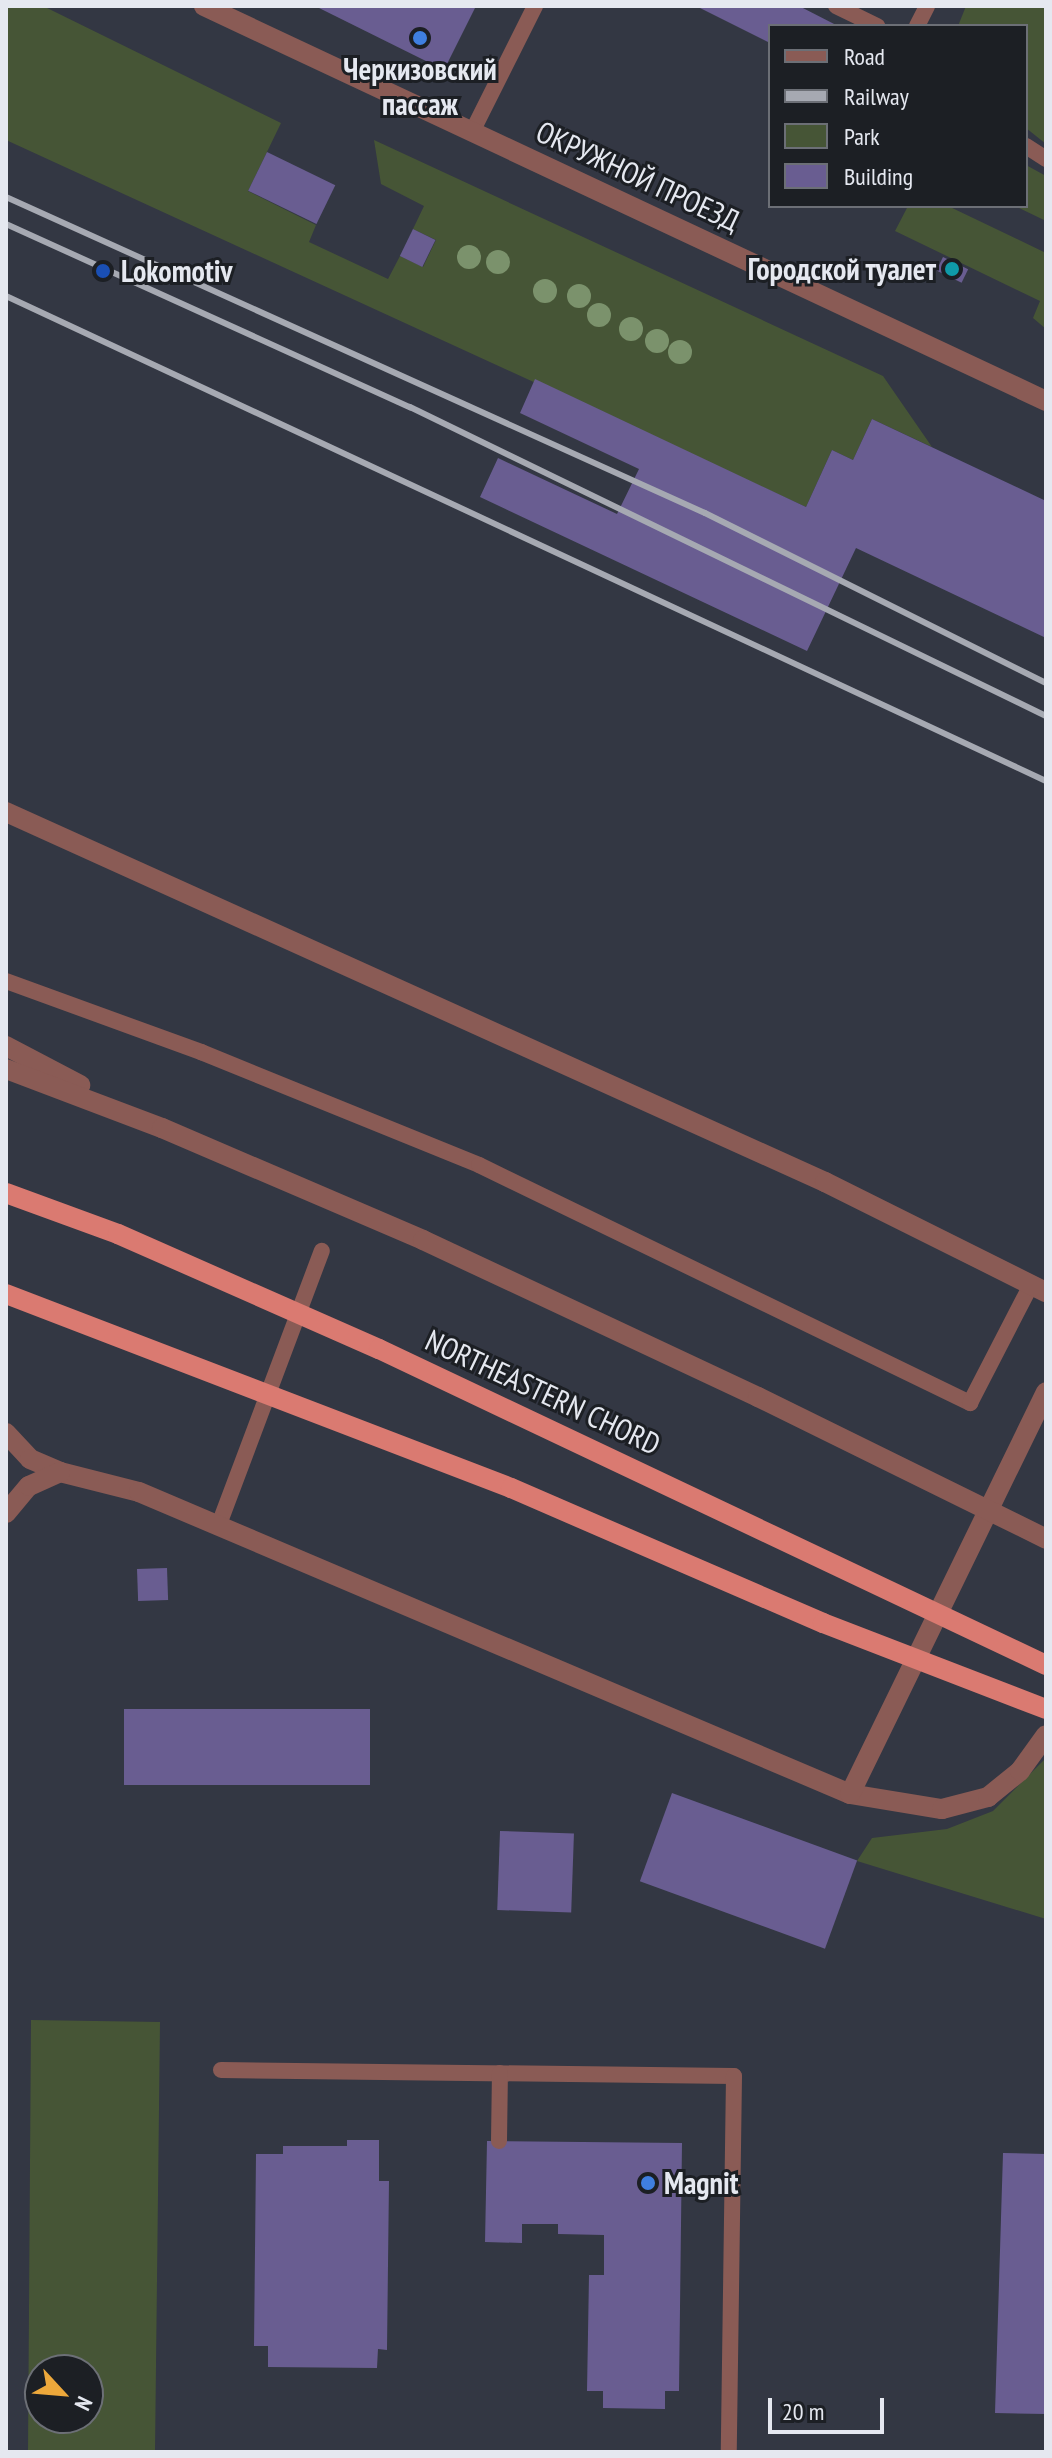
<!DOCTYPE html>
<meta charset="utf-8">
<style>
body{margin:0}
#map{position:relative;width:1052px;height:2458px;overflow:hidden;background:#333743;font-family:"PT Sans Narrow",sans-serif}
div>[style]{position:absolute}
.green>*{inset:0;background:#465536}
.building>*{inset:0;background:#695d91;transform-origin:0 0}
.service>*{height:16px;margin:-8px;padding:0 8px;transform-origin:8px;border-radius:8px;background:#8a5b55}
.minor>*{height:20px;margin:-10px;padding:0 10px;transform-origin:10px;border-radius:10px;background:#8a5b55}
.rail>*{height:6px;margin:-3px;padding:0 3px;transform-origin:3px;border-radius:3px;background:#a6a9b2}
.minor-bridge>*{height:20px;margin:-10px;padding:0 10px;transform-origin:10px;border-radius:10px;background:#8a5b55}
.primary-bridge>*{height:20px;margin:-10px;padding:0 10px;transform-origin:10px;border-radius:10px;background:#da7a71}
.trees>*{width:24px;height:24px;margin:-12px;border-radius:50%;background:#7b926c}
.dots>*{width:22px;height:22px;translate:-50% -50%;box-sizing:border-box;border:4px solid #1c1f24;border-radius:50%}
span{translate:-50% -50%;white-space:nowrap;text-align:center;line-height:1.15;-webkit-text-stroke:6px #1c1f24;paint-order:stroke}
.poi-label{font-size:30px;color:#e5e8f0;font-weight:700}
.right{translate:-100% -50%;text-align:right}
.left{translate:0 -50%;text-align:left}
.street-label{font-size:30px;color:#e5e8f0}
.frame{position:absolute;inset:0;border:8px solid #e5e8f0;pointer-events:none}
.legend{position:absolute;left:768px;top:24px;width:260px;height:184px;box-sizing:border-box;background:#1c1f24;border:2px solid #6c6f76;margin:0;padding:10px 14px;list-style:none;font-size:24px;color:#e5e8f0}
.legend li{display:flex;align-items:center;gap:16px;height:40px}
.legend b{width:40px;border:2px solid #6c6f76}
.north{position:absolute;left:24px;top:2354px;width:80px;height:80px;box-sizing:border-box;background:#1c1f24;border:2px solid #6c6f76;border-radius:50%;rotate:116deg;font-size:22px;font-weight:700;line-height:32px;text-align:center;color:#e5e8f0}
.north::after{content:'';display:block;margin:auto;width:28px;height:36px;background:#eda83b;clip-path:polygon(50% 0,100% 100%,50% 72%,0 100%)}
.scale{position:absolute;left:768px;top:2398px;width:116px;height:36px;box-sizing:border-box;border:4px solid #e5e8f0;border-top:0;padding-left:10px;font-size:24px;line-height:28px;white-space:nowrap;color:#e5e8f0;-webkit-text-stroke:6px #1c1f24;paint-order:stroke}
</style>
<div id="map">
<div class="green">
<div style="clip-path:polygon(6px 6px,43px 6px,281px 123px,248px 191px,316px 225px,309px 242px,388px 279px,400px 256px,423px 267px,436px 240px,413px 229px,424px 206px,381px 184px,374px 140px,883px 376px,932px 447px,872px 419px,853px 460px,832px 450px,806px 507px,6px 140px)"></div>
<div style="clip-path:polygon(966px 6px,1046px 6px,1046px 144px,1026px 128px,1026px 26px,958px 26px)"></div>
<div style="clip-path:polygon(1026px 165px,1046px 176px,1046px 221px,1015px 206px,1026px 206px)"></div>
<div style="clip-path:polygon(908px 206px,948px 206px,1046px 253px,1046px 329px,1033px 318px,1040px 301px,895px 231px)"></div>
<div style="clip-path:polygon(1046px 1758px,1046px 1919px,857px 1861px,872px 1838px,947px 1829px,993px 1811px)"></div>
<div style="clip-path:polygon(evenodd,31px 2020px,160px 2022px,155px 2452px,28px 2452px,31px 2020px,88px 2370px,88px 2418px,40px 2418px,40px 2370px,88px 2370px)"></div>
</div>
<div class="building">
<div style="clip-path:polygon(315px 6px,476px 6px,444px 70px)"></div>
<div style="clip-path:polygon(696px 6px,799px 6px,838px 26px,770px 26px,770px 43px)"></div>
<div style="left:267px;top:152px;width:76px;height:43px;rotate:26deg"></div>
<div style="left:413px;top:229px;width:25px;height:30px;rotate:26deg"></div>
<div style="left:943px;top:257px;width:28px;height:15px;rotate:26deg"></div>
<div style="clip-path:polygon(535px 379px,806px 507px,832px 450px,853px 460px,872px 419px,1046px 501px,1046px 638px,856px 548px,807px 651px,480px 497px,498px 458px,617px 514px,639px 469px,520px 413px)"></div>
<div style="left:167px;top:1568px;width:32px;height:30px;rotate:88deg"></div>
<div style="left:124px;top:1709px;width:246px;height:76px"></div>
<div style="left:672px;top:1793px;width:197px;height:94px;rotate:20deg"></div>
<div style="left:500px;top:1831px;width:74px;height:79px;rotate:2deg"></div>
<div style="clip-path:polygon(347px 2140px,379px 2140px,379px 2181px,389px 2181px,387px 2350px,378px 2349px,377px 2368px,268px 2367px,268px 2346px,254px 2346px,256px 2154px,283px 2154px,283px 2146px,347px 2146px)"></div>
<div style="clip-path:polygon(487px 2141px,682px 2143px,679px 2391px,665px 2391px,665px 2409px,603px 2408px,603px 2391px,587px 2391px,589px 2275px,604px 2275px,604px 2235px,558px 2234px,558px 2224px,522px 2224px,522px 2243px,485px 2242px)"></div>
<div style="clip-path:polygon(1003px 2153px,1046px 2154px,1046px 2414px,995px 2413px)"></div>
</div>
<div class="service">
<div style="left:836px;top:6px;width:46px;rotate:26deg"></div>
<div style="left:917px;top:26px;width:22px;rotate:-63deg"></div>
<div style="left:472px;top:132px;width:141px;rotate:-63.4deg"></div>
<div style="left:1026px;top:146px;width:24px;rotate:33deg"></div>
<div style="left:6px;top:981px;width:208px;rotate:20deg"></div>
<div style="left:201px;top:1052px;width:300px;rotate:22.1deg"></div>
<div style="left:479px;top:1165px;width:546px;rotate:25.86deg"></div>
<div style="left:970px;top:1403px;width:133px;rotate:-62.7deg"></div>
<div style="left:218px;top:1527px;width:295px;rotate:-69.4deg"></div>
<div style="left:221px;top:2070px;width:513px;rotate:0.67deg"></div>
<div style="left:734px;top:2076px;width:376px;rotate:90.8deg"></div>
<div style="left:499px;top:2141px;width:68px;rotate:-89.2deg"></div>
</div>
<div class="minor">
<div style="left:204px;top:6px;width:930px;rotate:25.13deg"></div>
<div style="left:6px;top:812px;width:899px;rotate:24.31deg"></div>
<div style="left:825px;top:1182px;width:247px;rotate:26.5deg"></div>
<div style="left:6px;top:1046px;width:84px;rotate:27.8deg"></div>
<div style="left:6px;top:1069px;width:167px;rotate:20.7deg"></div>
<div style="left:162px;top:1128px;width:284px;rotate:23.2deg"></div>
<div style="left:423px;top:1240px;width:370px;rotate:25.1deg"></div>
<div style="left:6px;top:1433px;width:35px;rotate:47deg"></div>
<div style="left:30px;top:1459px;width:33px;rotate:23deg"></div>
<div style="left:60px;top:1472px;width:81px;rotate:14.2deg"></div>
<div style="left:139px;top:1492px;width:772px;rotate:23.01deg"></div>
<div style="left:850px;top:1794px;width:93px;rotate:9.3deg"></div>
<div style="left:942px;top:1809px;width:48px;rotate:-14.6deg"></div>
<div style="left:988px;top:1797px;width:41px;rotate:-39.1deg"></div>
<div style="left:1020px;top:1771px;width:44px;rotate:-54.2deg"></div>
<div style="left:6px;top:1513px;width:35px;rotate:-50deg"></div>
<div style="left:29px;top:1486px;width:34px;rotate:-24deg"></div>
<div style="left:850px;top:1794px;width:447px;rotate:-64deg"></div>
</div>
<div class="rail">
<div style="left:6px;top:197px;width:767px;rotate:24.33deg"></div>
<div style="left:705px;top:513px;width:381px;rotate:26.5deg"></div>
<div style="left:6px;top:224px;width:444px;rotate:24.4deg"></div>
<div style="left:410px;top:407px;width:707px;rotate:25.91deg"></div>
<div style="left:6px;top:296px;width:1148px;rotate:25deg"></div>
</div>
<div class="minor-bridge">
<div style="left:758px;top:1397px;width:321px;rotate:26.2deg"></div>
</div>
<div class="primary-bridge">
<div style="left:6px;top:1193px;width:119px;rotate:20.1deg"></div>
<div style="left:118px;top:1234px;width:285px;rotate:23.8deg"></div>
<div style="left:379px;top:1349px;width:738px;rotate:25.35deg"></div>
<div style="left:6px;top:1294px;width:541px;rotate:21.01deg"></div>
<div style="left:511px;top:1488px;width:340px;rotate:23.4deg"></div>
<div style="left:823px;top:1623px;width:239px;rotate:21.1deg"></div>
</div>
<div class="trees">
<div style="left:469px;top:257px"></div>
<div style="left:498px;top:262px"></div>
<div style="left:545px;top:291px"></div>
<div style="left:579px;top:296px"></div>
<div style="left:599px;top:315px"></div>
<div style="left:631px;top:329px"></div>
<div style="left:657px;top:341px"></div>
<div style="left:680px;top:352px"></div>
</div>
<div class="dots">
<div style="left:420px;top:38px;background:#3f7fe0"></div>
<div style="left:952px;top:269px;background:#0f9aa8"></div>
<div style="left:103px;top:271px;background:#1a4fb4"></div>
<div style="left:648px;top:2183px;background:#3f7fe0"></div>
</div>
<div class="poi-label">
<span style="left:420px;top:86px">Черкизовский<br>пассаж</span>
<span class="right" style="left:936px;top:269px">Городской туалет</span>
<span class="left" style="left:121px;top:271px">Lokomotiv</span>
<span class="left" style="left:664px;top:2183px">Magnit</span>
</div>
<div class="street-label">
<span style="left:638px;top:176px;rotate:25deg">ОКРУЖНОЙ ПРОЕЗД</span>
<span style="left:543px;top:1392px;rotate:25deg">NORTHEASTERN CHORD</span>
</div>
<div class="frame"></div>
<ul class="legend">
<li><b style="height:10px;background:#8a5b55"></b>Road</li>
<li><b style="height:10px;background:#a6a9b2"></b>Railway</li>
<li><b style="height:22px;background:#465536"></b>Park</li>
<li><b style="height:22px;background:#695d91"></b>Building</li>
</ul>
<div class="north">N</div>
<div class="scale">20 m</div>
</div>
